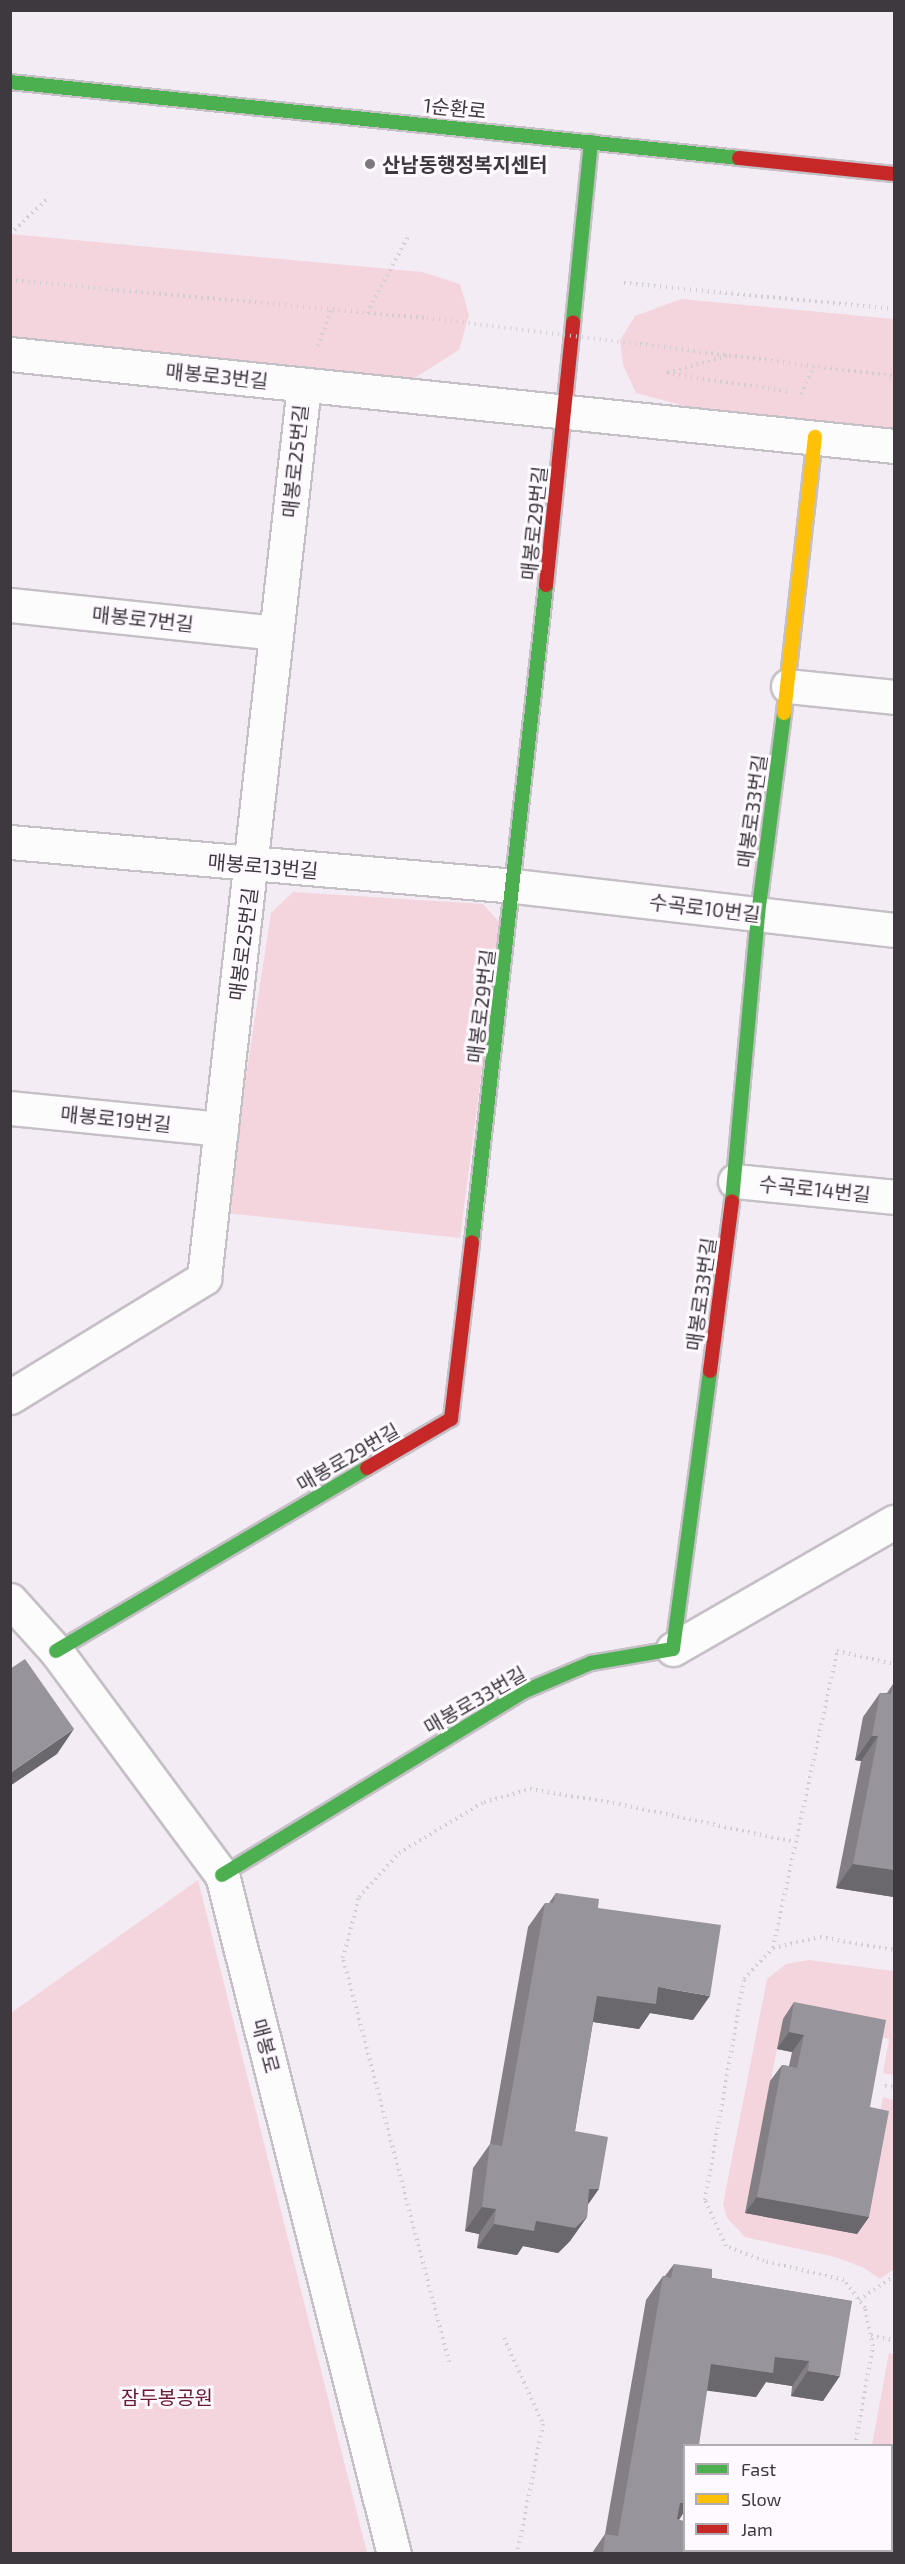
<!DOCTYPE html>
<meta charset="utf-8">
<style>
body{margin:0}
#map{position:relative;width:905px;height:2564px;overflow:hidden;background:#f3ecf4;font-family:"Exo 2","Noto Sans KR",sans-serif}
div>[style]{position:absolute}
.green>*{inset:0;background:#f5d5dd}
.path>*{height:4px;margin-top:-2px;transform-origin:0;background:repeating-linear-gradient(90deg,#d0ced0 0 1.5px,transparent 0 6px)}
.roads{filter:drop-shadow(2px 0 #c5bfc6) drop-shadow(-2px 0 #c5bfc6) drop-shadow(0 2px #c5bfc6) drop-shadow(0 -2px #c5bfc6)}
.street>*{height:33px;margin:-16.5px;padding:0 16.5px;transform-origin:16.5px;border-radius:16.5px;background:#fdfcfd}
.fast>*{height:14px;margin:-7px;padding:0 7px;transform-origin:7px;border-radius:7px;background:#4caf50}
.slow>*{height:14px;margin:-7px;padding:0 7px;transform-origin:7px;border-radius:7px;background:#ffc107}
.jam>*{height:14px;margin:-7px;padding:0 7px;transform-origin:7px;border-radius:7px;background:#c62828}
.path-bridge>*{height:4px;margin-top:-2px;transform-origin:0;background:repeating-linear-gradient(90deg,#d0ced0 0 1.5px,transparent 0 6px)}
.wall>*{inset:0;background:#837f85}
.shaded-wall>*{inset:0;background:#6a686c}
.building>*{inset:0;background:#98949b}
.dots>*{width:16px;height:16px;translate:-50% -50%;box-sizing:border-box;border:3px solid #fef8ff;border-radius:50%}
span{translate:-50% -50%;white-space:nowrap;text-align:center;line-height:1.15;-webkit-text-stroke:6px #fef8ff;paint-order:stroke}
.street-label{font-size:20px;color:#3e383f}
.poi-label{font-size:20px;color:#3e383f;font-weight:700}
.left{translate:0 -50%;text-align:left}
.park-label{font-size:20px;color:#6a1831}
.frame{position:absolute;inset:0;border:12px solid #3e383f;pointer-events:none}
.legend{position:absolute;left:683px;top:2444px;width:210px;height:108px;box-sizing:border-box;background:#fef8ff;border:2px solid #b1abb2;margin:0;padding:8px 10px;list-style:none;font-size:18px;color:#3e383f}
.legend li{display:flex;align-items:center;gap:12px;height:30px}
.legend b{width:30px;border:2px solid #b1abb2}
</style>
<div id="map">
<div class="green">
<div style="clip-path:polygon(10px 234px,422px 272px,460px 284px,469px 315px,459px 350px,410px 381px,11px 340px)"></div>
<div style="clip-path:polygon(681px 299px,894px 319px,894px 430px,692px 408px,636px 393px,623px 365px,620px 340px,635px 316px)"></div>
<div style="clip-path:polygon(293px 892px,483px 904px,501px 924px,460px 1238px,225px 1213px,271px 913px)"></div>
<div style="clip-path:polygon(198px 1880px,367px 2553px,11px 2553px,11px 2013px)"></div>
<div style="clip-path:polygon(808px 1960px,894px 1971px,894px 2075px,883px 2073px,889px 2039px,848px 2031px,777px 2049px,745px 2213px,857px 2234px,883px 2097px,894px 2100px,894px 2269px,880px 2279px,864px 2268px,835px 2257px,745px 2237px,727px 2218px,723px 2204px,767px 1979px,786px 1964px)"></div>
<div style="clip-path:polygon(889px 2353px,894px 2354px,894px 2467px,892px 2446px,872px 2445px)"></div>
</div>
<div class="path">
<div style="left:10px;top:234px;width:50px;rotate:-43.4deg"></div>
<div style="left:10px;top:280px;width:419px;rotate:5.2deg"></div>
<div style="left:624px;top:283px;width:271px;rotate:5.5deg"></div>
<div style="left:367px;top:313px;width:86px;rotate:-61.7deg"></div>
<div style="left:640px;top:344px;width:256px;rotate:7.2deg"></div>
<div style="left:318px;top:346px;width:38px;rotate:-70deg"></div>
<div style="left:727px;top:356px;width:62px;rotate:164.2deg"></div>
<div style="left:667px;top:373px;width:125px;rotate:8.7deg"></div>
<div style="left:801px;top:394px;width:31px;rotate:-65deg"></div>
<div style="left:773px;top:1948px;width:304px;rotate:-77.8deg"></div>
<div style="left:837px;top:1651px;width:58px;rotate:12.8deg"></div>
<div style="left:885px;top:2086px;width:9px;rotate:6deg"></div>
<div style="left:859px;top:2300px;width:42px;rotate:-34.4deg"></div>
<div style="left:871px;top:2336px;width:23px;rotate:10deg"></div>
<div style="left:504px;top:2338px;width:94px;rotate:65.6deg"></div>
<div style="left:543px;top:2424px;width:133px;rotate:101.3deg"></div>
<div style="left:449px;top:2362px;width:418px;rotate:-104.7deg"></div>
<div style="left:343px;top:1958px;width:63px;rotate:-75.3deg"></div>
<div style="left:359px;top:1897px;width:59px;rotate:-47.7deg"></div>
<div style="left:399px;top:1853px;width:99px;rotate:-31deg"></div>
<div style="left:484px;top:1802px;width:48px;rotate:-15.8deg"></div>
<div style="left:530px;top:1789px;width:90px;rotate:9.6deg"></div>
<div style="left:619px;top:1804px;width:180px;rotate:12.2deg"></div>
<div style="left:855px;top:2446px;width:102px;rotate:-79.8deg"></div>
<div style="left:873px;top:2346px;width:39px;rotate:-102deg"></div>
<div style="left:865px;top:2308px;width:35px;rotate:-127deg"></div>
<div style="left:844px;top:2280px;width:82px;rotate:-166.6deg"></div>
<div style="left:764px;top:2261px;width:41px;rotate:-158.5deg"></div>
<div style="left:726px;top:2246px;width:51px;rotate:-114.5deg"></div>
<div style="left:705px;top:2200px;width:224px;rotate:-80deg"></div>
<div style="left:744px;top:1979px;width:42px;rotate:-46.9deg"></div>
<div style="left:773px;top:1948px;width:48px;rotate:-13.2deg"></div>
<div style="left:820px;top:1937px;width:75px;rotate:10deg"></div>
<div style="left:892px;top:2474px;width:2px;rotate:27deg"></div>
<div style="left:837px;top:2554px;width:4px;rotate:-90deg"></div>
</div>
<div class="roads">
<div class="street">
<div style="left:10px;top:354px;width:889px;rotate:5.94deg"></div>
<div style="left:10px;top:605px;width:267px;rotate:6deg"></div>
<div style="left:788px;top:686px;width:107px;rotate:5.9deg"></div>
<div style="left:10px;top:842px;width:507px;rotate:4.98deg"></div>
<div style="left:515px;top:886px;width:382px;rotate:6.6deg"></div>
<div style="left:10px;top:1108px;width:212px;rotate:5.7deg"></div>
<div style="left:735px;top:1181px;width:160px;rotate:5.7deg"></div>
<div style="left:10px;top:1397px;width:228px;rotate:-31.5deg"></div>
<div style="left:204px;top:1278px;width:899px;rotate:-83.61deg"></div>
<div style="left:10px;top:1600px;width:69px;rotate:48deg"></div>
<div style="left:56px;top:1651px;width:279px;rotate:53.5deg"></div>
<div style="left:222px;top:1875px;width:700px;rotate:75.79deg"></div>
<div style="left:673px;top:1649px;width:255px;rotate:-29.9deg"></div>
</div>
<div class="fast">
<div style="left:10px;top:82px;width:733px;rotate:5.95deg"></div>
<div style="left:573px;top:322px;width:181px;rotate:-84.3deg"></div>
<div style="left:732px;top:1201px;width:288px;rotate:-84.8deg"></div>
<div style="left:758px;top:914px;width:203px;rotate:-82.6deg"></div>
<div style="left:472px;top:1242px;width:661px;rotate:-83.57deg"></div>
<div style="left:56px;top:1651px;width:361px;rotate:-30.5deg"></div>
<div style="left:222px;top:1875px;width:354px;rotate:-31.3deg"></div>
<div style="left:525px;top:1691px;width:72px;rotate:-23deg"></div>
<div style="left:591px;top:1663px;width:83px;rotate:-9.7deg"></div>
<div style="left:673px;top:1649px;width:280px;rotate:-82.4deg"></div>
</div>
<div class="slow">
<div style="left:784px;top:713px;width:278px;rotate:-83.6deg"></div>
</div>
<div class="jam">
<div style="left:739px;top:158px;width:156px;rotate:5.9deg"></div>
<div style="left:546px;top:585px;width:264px;rotate:-84.1deg"></div>
<div style="left:710px;top:1371px;width:171px;rotate:-82.6deg"></div>
<div style="left:367px;top:1468px;width:97px;rotate:-30.3deg"></div>
<div style="left:451px;top:1419px;width:178px;rotate:-83.2deg"></div>
</div>
</div>
<div class="path-bridge">
<div style="left:427px;top:318px;width:215px;rotate:7deg"></div>
</div>
<div class="wall">
<div style="clip-path:polygon(893px 1684px,894px 1897px,836px 1888px,861px 1761px,855px 1760px,863px 1717px,880px 1693px,887px 1693px)"></div>
<div style="clip-path:polygon(556px 1893px,598px 1908px,693px 2020px,650px 2013px,639px 2029px,593px 2022px,575px 2131px,588px 2204px,587px 2217px,570px 2241px,558px 2253px,523px 2246px,517px 2255px,477px 2248px,479px 2234px,465px 2231px,473px 2168px,490px 2144px,528px 1927px,545px 1903px,549px 1903px)"></div>
<div style="clip-path:polygon(794px 2002px,870px 2107px,869px 2217px,857px 2234px,745px 2213px,770px 2081px,782px 2065px,789px 2066px,792px 2052px,777px 2049px,783px 2019px)"></div>
<div style="clip-path:polygon(674px 2264px,712px 2278px,852px 2301px,823px 2401px,791px 2396px,792px 2386px,766px 2382px,756px 2397px,707px 2390px,684px 2445px,684px 2512px,679px 2520px,718px 2553px,592px 2553px,605px 2534px,646px 2300px,663px 2276px,665px 2276px)"></div>
<div style="clip-path:polygon(894px 2508px,894px 2553px,878px 2553px,878px 2550px,891px 2550px,891px 2512px)"></div>
</div>
<div class="shaded-wall">
<div style="clip-path:polygon(74px 1729px,57px 1754px,10px 1786px,10px 1773px)"></div>
<div style="clip-path:polygon(872px 1736px,878px 1736px,861px 1761px,855px 1760px)"></div>
<div style="clip-path:polygon(853px 1864px,894px 1870px,894px 1897px,836px 1888px)"></div>
<div style="clip-path:polygon(658px 1987px,710px 1996px,693px 2020px,650px 2013px,639px 2029px,580px 2020px,597px 1996px)"></div>
<div style="clip-path:polygon(789px 2032px,804px 2035px,792px 2052px,777px 2049px)"></div>
<div style="clip-path:polygon(589px 2189px,599px 2189px,582px 2213px)"></div>
<div style="clip-path:polygon(757px 2197px,869px 2217px,857px 2234px,745px 2213px)"></div>
<div style="clip-path:polygon(482px 2207px,496px 2209px,479px 2234px,465px 2231px)"></div>
<div style="clip-path:polygon(587px 2217px,570px 2241px,558px 2253px,523px 2246px,517px 2255px,477px 2248px,494px 2224px)"></div>
<div style="clip-path:polygon(775px 2357px,809px 2361px,792px 2386px,766px 2382px,756px 2397px,694px 2389px,711px 2364px)"></div>
<div style="clip-path:polygon(808px 2371px,840px 2376px,823px 2401px,791px 2396px)"></div>
<div style="clip-path:polygon(680px 2503px,684px 2503px,684px 2512px,673px 2528px)"></div>
</div>
<div class="building">
<div style="clip-path:polygon(25px 1659px,74px 1729px,10px 1773px,10px 1669px)"></div>
<div style="clip-path:polygon(893px 1684px,894px 1685px,894px 1870px,853px 1864px,878px 1736px,872px 1736px,880px 1693px,891px 1694px)"></div>
<div style="clip-path:polygon(556px 1893px,599px 1899px,598px 1908px,721px 1925px,710px 1996px,658px 1987px,656px 2004px,597px 1996px,575px 2131px,608px 2137px,599px 2189px,589px 2189px,587px 2217px,575px 2228px,536px 2221px,534px 2231px,494px 2224px,496px 2209px,482px 2207px,490px 2144px,502px 2146px,545px 1903px,553px 1903px)"></div>
<div style="clip-path:polygon(794px 2002px,886px 2020px,870px 2107px,889px 2111px,869px 2217px,757px 2197px,782px 2065px,797px 2068px,804px 2035px,789px 2032px)"></div>
<div style="clip-path:polygon(674px 2264px,712px 2269px,712px 2278px,852px 2301px,840px 2376px,808px 2371px,809px 2361px,775px 2357px,773px 2373px,711px 2364px,699px 2445px,684px 2445px,684px 2503px,680px 2503px,677px 2519px,684px 2521px,684px 2550px,719px 2550px,718px 2553px,603px 2553px,605px 2534px,618px 2536px,663px 2276px,671px 2278px)"></div>
<div style="clip-path:polygon(894px 2509px,894px 2553px,886px 2553px,887px 2550px,891px 2550px,891px 2526px)"></div>
</div>
<div class="dots">
<div style="left:370px;top:164px;background:#7d777e"></div>
</div>
<div class="street-label">
<span style="left:455px;top:108px;rotate:6deg">1순환로</span>
<span style="left:217px;top:376px;rotate:6deg">매봉로3번길</span>
<span style="left:295px;top:461px;rotate:-84deg">매봉로25번길</span>
<span style="left:534px;top:523px;rotate:-84deg">매봉로29번길</span>
<span style="left:143px;top:619px;rotate:6deg">매봉로7번길</span>
<span style="left:752px;top:811px;rotate:-82deg">매봉로33번길</span>
<span style="left:263px;top:866px;rotate:5deg">매봉로13번길</span>
<span style="left:705px;top:908px;rotate:7deg">수곡로10번길</span>
<span style="left:243px;top:944px;rotate:-83deg">매봉로25번길</span>
<span style="left:481px;top:1006px;rotate:-83deg">매봉로29번길</span>
<span style="left:116px;top:1119px;rotate:6deg">매봉로19번길</span>
<span style="left:815px;top:1189px;rotate:6deg">수곡로14번길</span>
<span style="left:701px;top:1294px;rotate:-82deg">매봉로33번길</span>
<span style="left:348px;top:1457px;rotate:-30deg">매봉로29번길</span>
<span style="left:475px;top:1700px;rotate:-30deg">매봉로33번길</span>
<span style="left:266px;top:2046px;rotate:75deg">매봉로</span>
</div>
<div class="poi-label">
<span class="left" style="left:382px;top:164px">산남동행정복지센터</span>
</div>
<div class="park-label">
<span style="left:167px;top:2397px">잠두봉공원</span>
</div>
<div class="frame"></div>
<ul class="legend">
<li><b style="height:8px;background:#4caf50"></b>Fast</li>
<li><b style="height:8px;background:#ffc107"></b>Slow</li>
<li><b style="height:8px;background:#c62828"></b>Jam</li>
</ul>
</div>
